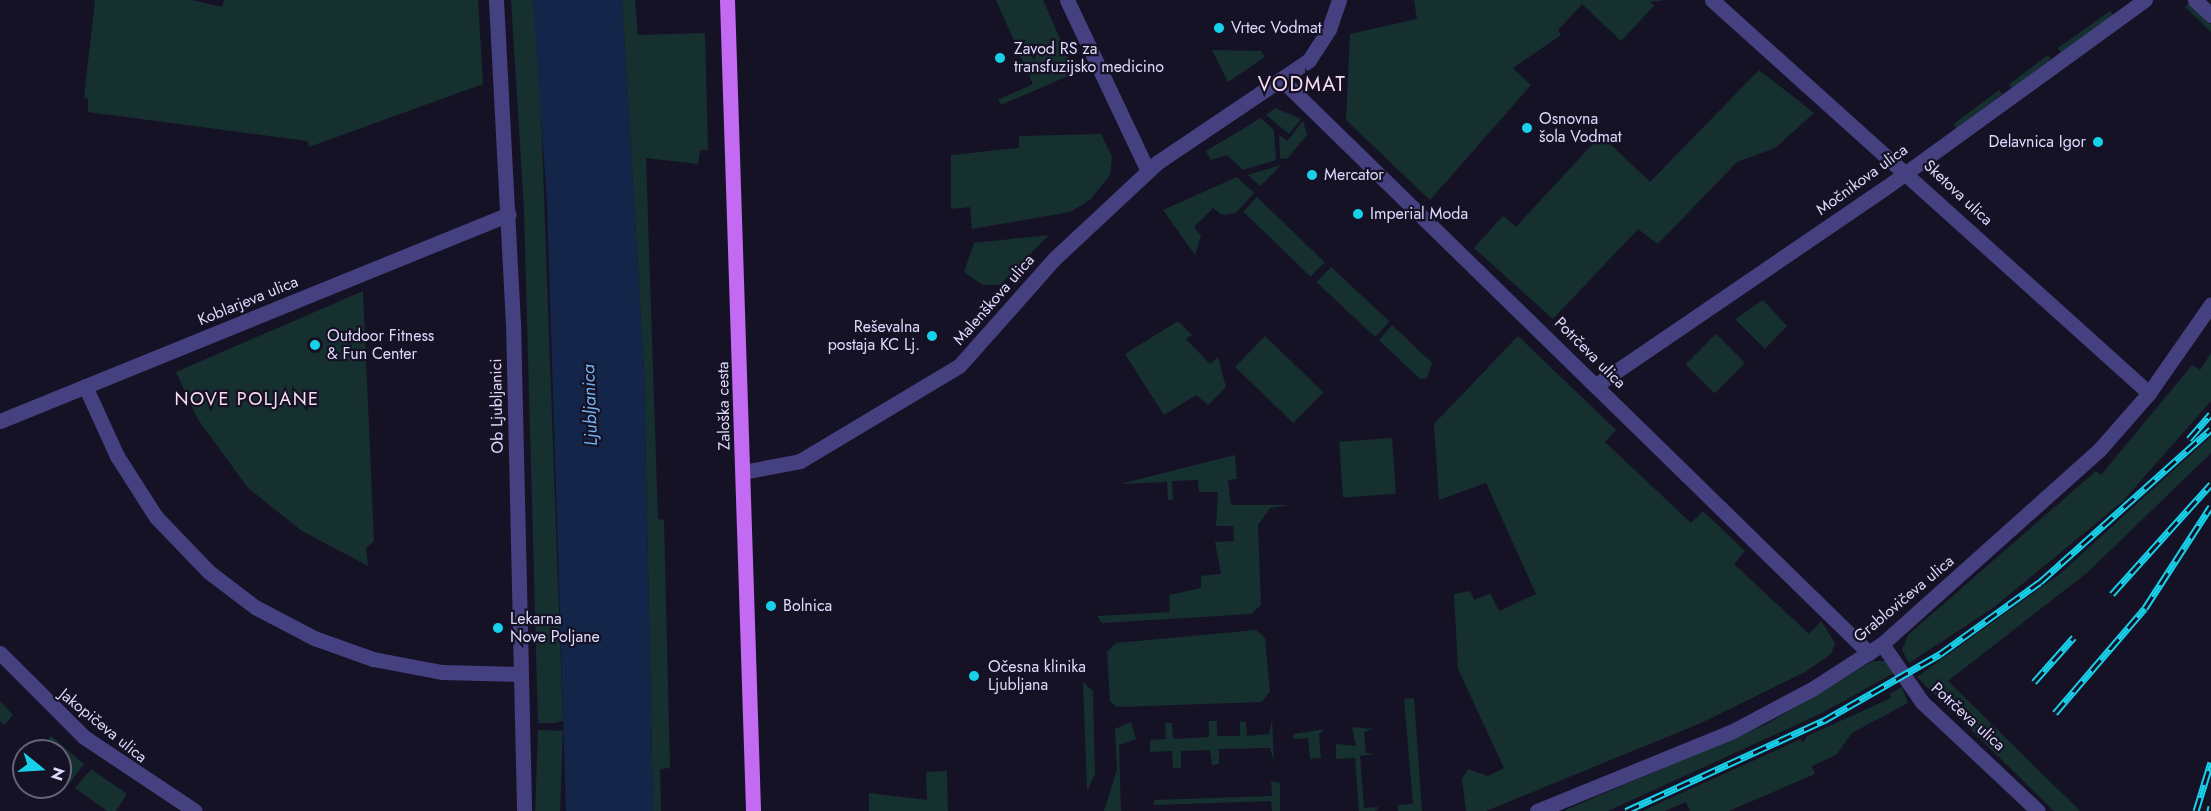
<!DOCTYPE html>
<meta charset="utf-8">
<style>
body{margin:0}
#map{position:relative;width:2211px;height:811px;overflow:hidden;background:#161226;font-family:Jost,sans-serif}
div>[style]{position:absolute}
.green>*{inset:0;background:#15302f;transform-origin:0 0}
.water>*{inset:0;background:#132649}
.minor>*{height:15px;margin:-7.5px;padding:0 7.5px;transform-origin:7.5px;border-radius:7.5px;background:#454181}
.tertiary>*{height:15px;margin:-7.5px;padding:0 7.5px;transform-origin:7.5px;border-radius:7.5px;background:#454181}
.primary>*{height:15px;margin:-7.5px;padding:0 7.5px;transform-origin:7.5px;border-radius:7.5px;background:#c36af3}
.rail>*{height:7px;margin-top:-3.5px;transform-origin:0;background:repeating-linear-gradient(90deg,#161226 0 14px,#17d1eb 0 28px);box-sizing:border-box;border-block:2px solid #17d1eb}
.dots>*{width:16px;height:16px;translate:-50% -50%;box-sizing:border-box;border:3px solid #161226;border-radius:50%}
span{translate:-50% -50%;white-space:nowrap;text-align:center;line-height:1.15;-webkit-text-stroke:4.5px #161226;paint-order:stroke}
.poi-label{font-size:16px;color:#dfdafc}
.left{translate:0 -50%;text-align:left}
.right{translate:-100% -50%;text-align:right}
.street-label{font-size:16px;color:#dfdafc}
.neighbourhood-label{font-size:18px;color:#fcdcf0;letter-spacing:1.5px}
.water-label{font-size:18px;color:#71b4f3;font-style:italic}
.quarter-label{font-size:20px;color:#fcdcf0;letter-spacing:1.5px}
.north{position:absolute;left:12px;top:739px;width:60px;height:60px;box-sizing:border-box;background:#161226;border:2px solid #66627c;border-radius:50%;rotate:108deg;font-size:16px;font-weight:700;line-height:24px;text-align:center;color:#dfdafc}
.north::after{content:'';display:block;margin:auto;width:21px;height:27px;background:#17d1eb;clip-path:polygon(50% 0,100% 100%,50% 72%,0 100%)}
</style>
<div id="map">
<div class="green">
<div style="clip-path:polygon(95px 0,192px 0,222px 7px,224px 0,478px 0,483px 84px,309px 147px,308px 141px,88px 112px,88px 99px,84px 98px)"></div>
<div style="clip-path:polygon(511px 0,533px 0,539px 57px,563px 721px,554px 723px,538px 723px,524px 210px)"></div>
<div style="clip-path:polygon(622px 0,635px 0,638px 35px,705px 33px,708px 150px,700px 150px,698px 164px,646px 158px,658px 519px,664px 520px,670px 768px,660px 769px,661px 811px,653px 811px,644px 372px)"></div>
<div style="clip-path:polygon(996px 0,1043px 0,1075px 73px,1001px 105px,998px 100px,1033px 84px)"></div>
<div style="clip-path:polygon(1414px 0,1665px 0,1650px 2px,1654px 6px,1621px 41px,1582px 4px,1558px 30px,1561px 35px,1513px 68px,1531px 85px,1430px 200px,1346px 120px,1350px 34px,1417px 19px)"></div>
<div style="clip-path:polygon(2189px 3px,2211px 24px,2211px 32px,2185px 7px)"></div>
<div style="clip-path:polygon(2110px 11px,2113px 15px,2061px 53px,2058px 48px)"></div>
<div style="clip-path:polygon(1212px 50px,1261px 51px,1265px 57px,1228px 82px)"></div>
<div style="left:2048px;top:55px;width:5px;height:49px;rotate:53deg"></div>
<div style="clip-path:polygon(1759px 70px,1814px 113px,1775px 148px,1737px 162px,1658px 244px,1638px 229px,1553px 319px,1474px 248px,1503px 216px,1516px 227px,1601px 135px,1650px 182px)"></div>
<div style="left:1999px;top:90px;width:5px;height:57px;rotate:53deg"></div>
<div style="clip-path:polygon(1275px 108px,1301px 119px,1289px 134px,1266px 115px)"></div>
<div style="clip-path:polygon(1261px 118px,1274px 130px,1276px 160px,1243px 170px,1227px 155px,1211px 160px,1206px 151px)"></div>
<div style="clip-path:polygon(1303px 121px,1307px 135px,1287px 159px,1280px 158px,1279px 135px,1287px 141px)"></div>
<div style="clip-path:polygon(1101px 134px,1112px 157px,1110px 175px,1090px 200px,1070px 212px,972px 229px,970px 207px,951px 209px,951px 155px,1019px 148px,1019px 136px)"></div>
<div style="clip-path:polygon(1281px 165px,1260px 186px,1248px 175px)"></div>
<div style="clip-path:polygon(1237px 177px,1254px 193px,1236px 213px,1222px 215px,1213px 208px,1194px 227px,1201px 236px,1195px 255px,1163px 210px)"></div>
<div style="left:1257px;top:197px;width:94px;height:20px;rotate:44deg"></div>
<div style="clip-path:polygon(1049px 235px,1000px 285px,983px 285px,964px 272px,974px 243px)"></div>
<div style="left:1331px;top:267px;width:80px;height:21px;rotate:43deg"></div>
<div style="clip-path:polygon(363px 291px,374px 541px,366px 548px,368px 566px,302px 531px,248px 488px,197px 418px,176px 372px)"></div>
<div style="clip-path:polygon(1763px 300px,1787px 326px,1765px 349px,1735px 319px)"></div>
<div style="clip-path:polygon(1178px 321px,1192px 335px,1186px 339px,1210px 364px,1218px 357px,1226px 387px,1208px 405px,1196px 395px,1164px 415px,1125px 354px)"></div>
<div style="clip-path:polygon(1392px 325px,1432px 363px,1427px 378px,1420px 379px,1379px 340px)"></div>
<div style="left:1716px;top:334px;width:41px;height:43px;rotate:45deg"></div>
<div style="left:1265px;top:336px;width:81px;height:43px;rotate:44deg"></div>
<div style="clip-path:polygon(1518px 336px,1616px 430px,1605px 442px,1691px 523px,1703px 511px,1745px 551px,1734px 564px,1809px 634px,1821px 621px,1835px 643px,1831px 654px,1805px 672px,1701px 723px,1486px 811px,1466px 811px,1462px 779px,1468px 769px,1488px 776px,1504px 768px,1458px 669px,1454px 594px,1470px 591px,1474px 600px,1490px 593px,1499px 611px,1536px 594px,1486px 483px,1439px 500px,1434px 424px)"></div>
<div style="clip-path:polygon(2211px 353px,2211px 401px,2123px 501px,1993px 608px,1909px 663px,1902px 650px,1908px 635px,2096px 471px,2101px 475px,2192px 365px,2200px 370px)"></div>
<div style="clip-path:polygon(2211px 436px,2211px 453px,2088px 572px,1948px 681px,2080px 811px,2054px 811px,1917px 677px,2061px 573px)"></div>
<div style="left:1392px;top:438px;width:56px;height:53px;rotate:86deg"></div>
<div style="clip-path:polygon(1235px 455px,1237px 479px,1228px 480px,1231px 505px,1290px 505px,1270px 508px,1258px 525px,1261px 605px,1251px 614px,1102px 623px,1097px 616px,1170px 612px,1169px 595px,1201px 588px,1201px 576px,1221px 574px,1215px 542px,1234px 541px,1233px 526px,1216px 526px,1218px 492px,1199px 492px,1198px 480px,1172px 481px,1173px 500px,1168px 500px,1167px 482px,1120px 484px)"></div>
<div style="clip-path:polygon(1256px 630px,1265px 638px,1270px 691px,1262px 702px,1117px 707px,1110px 701px,1107px 652px,1116px 643px)"></div>
<div style="clip-path:polygon(1873px 661px,1886px 661px,1894px 673px,1820px 714px,1608px 811px,1563px 811px,1767px 724px)"></div>
<div style="clip-path:polygon(1083px 682px,1093px 691px,1095px 774px,1087px 791px)"></div>
<div style="clip-path:polygon(1902px 687px,1908px 703px,1852px 733px,1836px 755px,1812px 766px,1815px 774px,1729px 811px,1690px 811px,1686px 802px,1665px 811px,1642px 811px,1801px 739px,1803px 743px,1807px 736px,1891px 698px,1889px 694px)"></div>
<div style="clip-path:polygon(1414px 698px,1422px 811px,1398px 811px,1398px 805px,1413px 804px,1404px 699px)"></div>
<div style="clip-path:polygon(0 701px,13px 715px,4px 725px,0 721px)"></div>
<div style="clip-path:polygon(1272px 719px,1274px 762px,1270px 748px,1219px 749px,1219px 764px,1212px 765px,1210px 750px,1181px 751px,1181px 768px,1173px 768px,1172px 751px,1150px 752px,1150px 740px,1166px 739px,1165px 723px,1172px 723px,1173px 739px,1209px 737px,1209px 721px,1217px 721px,1217px 736px,1240px 736px,1240px 721px,1246px 722px,1247px 736px,1269px 734px)"></div>
<div style="clip-path:polygon(1131px 722px,1136px 739px,1119px 745px,1121px 811px,1104px 811px,1117px 770px,1115px 729px)"></div>
<div style="clip-path:polygon(1352px 727px,1373px 729px,1364px 732px,1366px 753px,1375px 754px,1360px 756px,1364px 808px,1379px 807px,1375px 811px,1359px 811px,1355px 758px,1336px 759px,1336px 744px,1356px 746px)"></div>
<div style="clip-path:polygon(1325px 729px,1319px 734px,1321px 758px,1310px 759px,1308px 738px,1293px 739px,1294px 734px)"></div>
<div style="left:538px;top:730px;width:25px;height:81px;rotate:2deg"></div>
<div style="clip-path:polygon(51px 736px,84px 764px,69px 784px,60px 776px,60px 751px,38px 751px)"></div>
<div style="clip-path:polygon(91px 769px,127px 794px,116px 811px,107px 811px,75px 788px)"></div>
<div style="clip-path:polygon(947px 771px,948px 811px,869px 811px,869px 793px,927px 800px,926px 772px)"></div>
<div style="clip-path:polygon(1271px 781px,1280px 783px,1280px 811px,1272px 811px,1271px 801px,1154px 805px,1154px 800px,1272px 796px)"></div>
</div>
<div class="water">
<div style="clip-path:polygon(533px 0,622px 0,644px 372px,653px 811px,566px 811px,547px 203px)"></div>
</div>
<div class="minor">
<div style="left:496px;top:0;width:322px;rotate:87deg"></div>
<div style="left:513px;top:322px;width:489px;rotate:88.7deg"></div>
<div style="left:1067px;top:0;width:189px;rotate:64.7deg"></div>
<div style="left:1712px;top:0;width:588px;rotate:41.97deg"></div>
<div style="left:2195px;top:0;width:22px;rotate:43deg"></div>
<div style="left:1283px;top:81px;width:819px;rotate:44.31deg"></div>
<div style="left:1596px;top:385px;width:350px;rotate:-34.3deg"></div>
<div style="left:1885px;top:188px;width:321px;rotate:-35.9deg"></div>
<div style="left:85px;top:386px;width:77px;rotate:65.4deg"></div>
<div style="left:117px;top:456px;width:72px;rotate:57.4deg"></div>
<div style="left:156px;top:517px;width:76px;rotate:46.1deg"></div>
<div style="left:209px;top:572px;width:58px;rotate:37.3deg"></div>
<div style="left:255px;top:607px;width:67px;rotate:27.7deg"></div>
<div style="left:314px;top:638px;width:63px;rotate:19.6deg"></div>
<div style="left:373px;top:659px;width:70px;rotate:10.7deg"></div>
<div style="left:442px;top:672px;width:79px;rotate:1.5deg"></div>
<div style="left:0;top:421px;width:549px;rotate:-22.13deg"></div>
<div style="left:0;top:653px;width:119px;rotate:45deg"></div>
<div style="left:84px;top:737px;width:133px;rotate:33.7deg"></div>
</div>
<div class="tertiary">
<div style="left:743px;top:472px;width:58px;rotate:-10.9deg"></div>
<div style="left:800px;top:461px;width:185px;rotate:-30.9deg"></div>
<div style="left:959px;top:366px;width:144px;rotate:-48.4deg"></div>
<div style="left:1055px;top:258px;width:141px;rotate:-43deg"></div>
<div style="left:1158px;top:162px;width:182px;rotate:-34deg"></div>
<div style="left:1309px;top:60px;width:37px;rotate:-57deg"></div>
<div style="left:1329px;top:29px;width:31px;rotate:-71deg"></div>
<div style="left:1882px;top:644px;width:70px;rotate:55.4deg"></div>
<div style="left:1922px;top:702px;width:159px;rotate:43.2deg"></div>
<div style="left:1537px;top:811px;width:209px;rotate:-22.2deg"></div>
<div style="left:1731px;top:732px;width:92px;rotate:-28deg"></div>
<div style="left:1812px;top:689px;width:83px;rotate:-32.7deg"></div>
<div style="left:1882px;top:644px;width:292px;rotate:-41.8deg"></div>
<div style="left:2100px;top:449px;width:74px;rotate:-48.8deg"></div>
<div style="left:2149px;top:393px;width:108px;rotate:-55.1deg"></div>
</div>
<div class="primary">
<div style="left:727px;top:0;width:811px;rotate:88.16deg"></div>
</div>
<div class="rail">
<div style="left:2189px;top:439px;width:33px;rotate:-49deg"></div>
<div style="left:2112px;top:594px;width:148px;rotate:-48deg"></div>
<div style="left:2034px;top:682px;width:60px;rotate:-48.4deg"></div>
<div style="left:2055px;top:713px;width:138px;rotate:-49.4deg"></div>
<div style="left:2145px;top:608px;width:121px;rotate:-57.1deg"></div>
<div style="left:1626px;top:811px;width:217px;rotate:-24.6deg"></div>
<div style="left:1823px;top:721px;width:135px;rotate:-29.8deg"></div>
<div style="left:1940px;top:654px;width:123px;rotate:-35.8deg"></div>
<div style="left:2040px;top:582px;width:229px;rotate:-41.8deg"></div>
<div style="left:2196px;top:811px;width:51px;rotate:-73deg"></div>
<div style="left:2210px;top:811px;width:5px;rotate:-79deg"></div>
</div>
<div class="dots">
<div style="left:1219px;top:28px;background:#17d1eb"></div>
<div style="left:1000px;top:58px;background:#17d1eb"></div>
<div style="left:1527px;top:128px;background:#17d1eb"></div>
<div style="left:2098px;top:142px;background:#17d1eb"></div>
<div style="left:1312px;top:175px;background:#17d1eb"></div>
<div style="left:1358px;top:214px;background:#17d1eb"></div>
<div style="left:932px;top:336px;background:#17d1eb"></div>
<div style="left:315px;top:345px;background:#17d1eb"></div>
<div style="left:771px;top:606px;background:#17d1eb"></div>
<div style="left:498px;top:628px;background:#17d1eb"></div>
<div style="left:974px;top:676px;background:#17d1eb"></div>
</div>
<div class="poi-label">
<span class="left" style="left:1231px;top:28px">Vrtec Vodmat</span>
<span class="left" style="left:1014px;top:58px">Zavod RS za<br>transfuzijsko medicino</span>
<span class="left" style="left:1539px;top:128px">Osnovna<br>šola Vodmat</span>
<span class="right" style="left:2086px;top:142px">Delavnica Igor</span>
<span class="left" style="left:1324px;top:175px">Mercator</span>
<span class="left" style="left:1370px;top:214px">Imperial Moda</span>
<span class="right" style="left:920px;top:336px">Reševalna<br>postaja KC Lj.</span>
<span class="left" style="left:327px;top:345px">Outdoor Fitness<br>&amp; Fun Center</span>
<span class="left" style="left:783px;top:606px">Bolnica</span>
<span class="left" style="left:510px;top:628px">Lekarna<br>Nove Poljane</span>
<span class="left" style="left:988px;top:676px">Očesna klinika<br>Ljubljana</span>
</div>
<div class="street-label">
<span style="left:1862px;top:180px;rotate:-36deg">Močnikova ulica</span>
<span style="left:1958px;top:193px;rotate:43deg">Sketova ulica</span>
<span style="left:994px;top:300px;rotate:-49deg">Malenškova ulica</span>
<span style="left:248px;top:301px;rotate:-22deg">Koblarjeva ulica</span>
<span style="left:1590px;top:353px;rotate:45deg">Potrčeva ulica</span>
<span style="left:497px;top:406px;rotate:-91deg">Ob Ljubljanici</span>
<span style="left:724px;top:406px;rotate:-91deg">Zaloška cesta</span>
<span style="left:1904px;top:599px;rotate:-40deg">Grablovičeva ulica</span>
<span style="left:1968px;top:717px;rotate:42deg">Potrčeva ulica</span>
<span style="left:103px;top:726px;rotate:39deg">Jakopičeva ulica</span>
</div>
<div class="neighbourhood-label">
<span style="left:247px;top:399px">NOVE POLJANE</span>
</div>
<div class="water-label">
<span style="left:590px;top:405px;rotate:-92deg">Ljubljanica</span>
</div>
<div class="quarter-label">
<span style="left:1302px;top:84px">VODMAT</span>
</div>
<div class="north">N</div>
</div>
